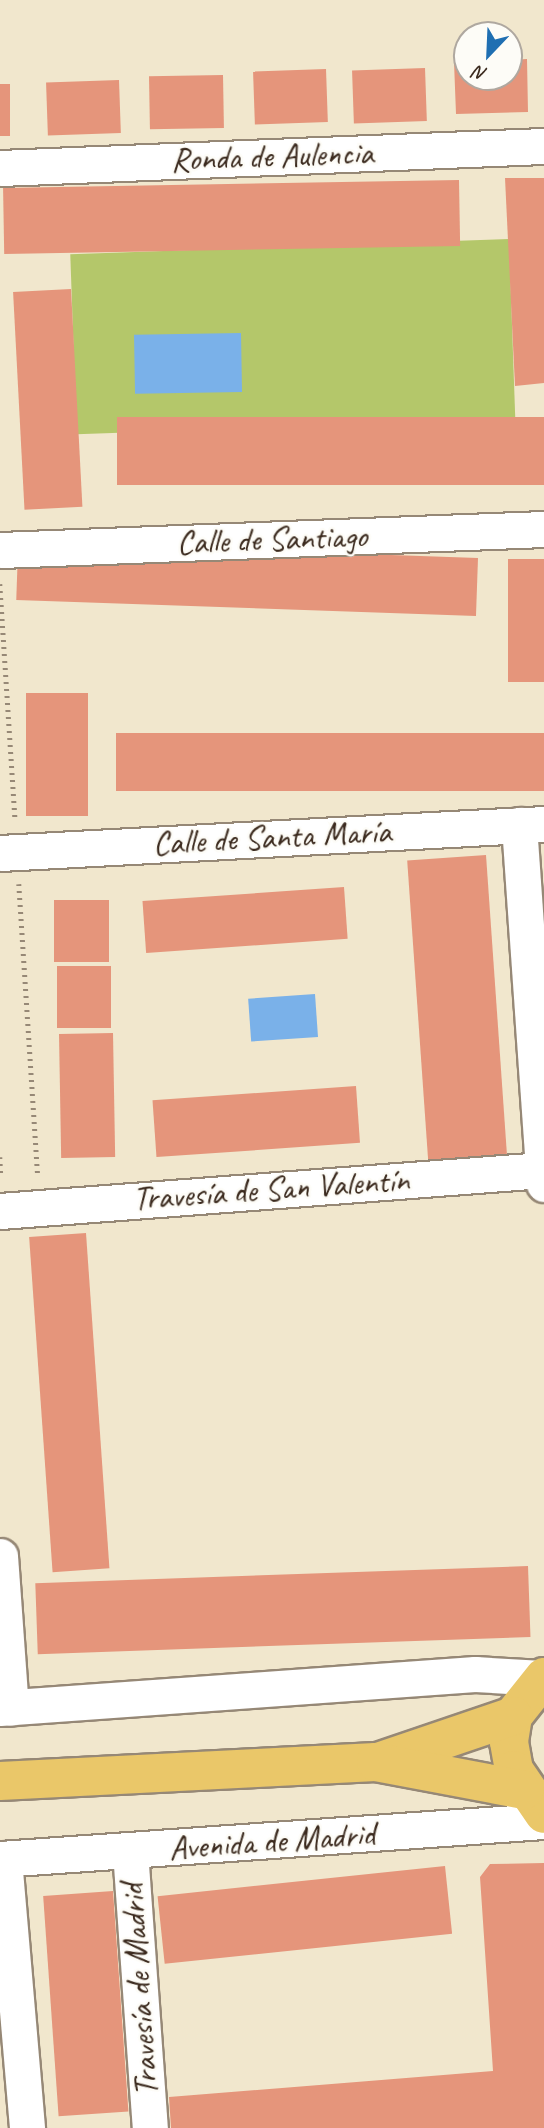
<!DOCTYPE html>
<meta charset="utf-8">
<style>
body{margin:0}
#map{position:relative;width:544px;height:2128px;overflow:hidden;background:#f1e7cd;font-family:Caveat,sans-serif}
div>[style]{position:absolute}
.green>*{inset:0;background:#b4c76a;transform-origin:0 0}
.water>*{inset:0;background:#7ab1e9;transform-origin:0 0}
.building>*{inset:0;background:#e5957b;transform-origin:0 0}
.path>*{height:4.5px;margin-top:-2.25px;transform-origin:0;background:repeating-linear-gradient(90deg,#968876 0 2px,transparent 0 7px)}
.roads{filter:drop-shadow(2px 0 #968876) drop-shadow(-2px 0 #968876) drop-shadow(0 2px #968876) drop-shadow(0 -2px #968876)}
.minor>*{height:35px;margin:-17.5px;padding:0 17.5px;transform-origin:17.5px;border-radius:17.5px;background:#fff}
.major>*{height:38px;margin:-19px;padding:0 19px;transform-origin:19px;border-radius:19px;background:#eac769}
span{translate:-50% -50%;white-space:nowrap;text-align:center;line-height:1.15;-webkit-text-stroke:5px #fdfcf7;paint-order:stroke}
.street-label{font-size:33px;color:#3b2a1e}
.north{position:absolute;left:453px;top:21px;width:70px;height:70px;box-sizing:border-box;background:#fdfcf7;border:2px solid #afa8a0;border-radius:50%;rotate:203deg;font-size:19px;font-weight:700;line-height:28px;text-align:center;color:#3b2a1e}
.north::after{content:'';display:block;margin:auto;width:24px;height:32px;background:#1f6fb2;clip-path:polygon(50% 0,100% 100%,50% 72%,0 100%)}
</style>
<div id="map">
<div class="green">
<div style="left:509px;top:239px;width:180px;height:439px;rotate:88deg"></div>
</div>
<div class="water">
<div style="left:241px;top:333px;width:59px;height:107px;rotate:89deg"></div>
<div style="left:315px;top:994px;width:43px;height:67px;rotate:86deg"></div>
</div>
<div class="building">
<div style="clip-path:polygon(527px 59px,528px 112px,456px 114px,454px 62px,467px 61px,467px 77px,509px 77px,509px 60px)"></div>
<div style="left:425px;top:68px;width:53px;height:73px;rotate:88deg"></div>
<div style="left:326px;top:69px;width:53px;height:73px;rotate:88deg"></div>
<div style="left:223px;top:75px;width:53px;height:74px;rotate:89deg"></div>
<div style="left:119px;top:80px;width:53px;height:73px;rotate:88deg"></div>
<div style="left:0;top:84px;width:10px;height:52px"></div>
<div style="clip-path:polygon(505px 178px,544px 178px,544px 383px,515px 386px)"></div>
<div style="left:459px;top:180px;width:66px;height:456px;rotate:89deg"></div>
<div style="left:71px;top:289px;width:218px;height:58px;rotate:87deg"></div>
<div style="left:544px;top:417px;width:68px;height:427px;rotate:90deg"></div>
<div style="left:478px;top:558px;width:58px;height:460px;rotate:92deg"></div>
<div style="left:508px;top:559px;width:36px;height:123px"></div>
<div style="left:26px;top:693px;width:62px;height:123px"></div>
<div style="left:544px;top:733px;width:58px;height:428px;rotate:90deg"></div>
<div style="left:486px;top:855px;width:306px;height:79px;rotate:86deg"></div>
<div style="left:344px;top:887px;width:52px;height:202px;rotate:86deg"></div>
<div style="left:109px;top:900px;width:62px;height:55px;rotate:90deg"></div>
<div style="left:111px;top:966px;width:62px;height:54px;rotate:90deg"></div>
<div style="left:113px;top:1033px;width:124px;height:54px;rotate:89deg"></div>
<div style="left:356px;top:1086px;width:57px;height:204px;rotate:86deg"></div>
<div style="left:86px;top:1233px;width:336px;height:57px;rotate:86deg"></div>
<div style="left:528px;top:1566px;width:71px;height:493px;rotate:88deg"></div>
<div style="clip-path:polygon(544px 1863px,544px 2128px,171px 2128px,169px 2097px,493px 2071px,480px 1877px,490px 1864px)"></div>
<div style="left:445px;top:1866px;width:68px;height:289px;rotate:84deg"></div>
<div style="left:113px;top:1891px;width:221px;height:70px;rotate:86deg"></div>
</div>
<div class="path">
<div style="left:0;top:584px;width:235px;rotate:86.3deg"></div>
<div style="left:19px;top:884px;width:293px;rotate:86.3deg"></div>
<div style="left:0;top:1157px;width:19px;rotate:87deg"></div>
</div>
<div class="roads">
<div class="minor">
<div style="left:0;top:168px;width:544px;rotate:-2.32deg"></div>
<div style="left:0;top:550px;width:544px;rotate:-2.21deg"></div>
<div style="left:519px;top:825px;width:360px;rotate:86deg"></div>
<div style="left:0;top:853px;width:545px;rotate:-3.05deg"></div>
<div style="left:0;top:1211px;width:545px;rotate:-4.32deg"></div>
<div style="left:0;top:1556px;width:152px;rotate:85.9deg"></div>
<div style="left:0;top:1708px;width:476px;rotate:-4.1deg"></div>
<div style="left:475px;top:1674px;width:67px;rotate:3.4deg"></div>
<div style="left:130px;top:1851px;width:278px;rotate:85.9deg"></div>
<div style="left:0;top:1859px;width:545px;rotate:-4deg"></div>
<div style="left:4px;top:1859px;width:270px;rotate:85.1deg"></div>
</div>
<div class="major">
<div style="left:544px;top:1677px;width:50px;rotate:128.5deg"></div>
<div style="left:513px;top:1716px;width:26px;rotate:99deg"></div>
<div style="left:509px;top:1742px;width:28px;rotate:80deg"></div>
<div style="left:514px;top:1770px;width:53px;rotate:55.7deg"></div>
<div style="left:378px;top:1762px;width:143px;rotate:-18.8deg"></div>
<div style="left:0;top:1781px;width:376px;rotate:-2.9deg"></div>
<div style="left:376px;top:1762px;width:151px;rotate:10.7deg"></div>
</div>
</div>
<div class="street-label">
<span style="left:272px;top:157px;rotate:-2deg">Ronda de Aulencia</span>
<span style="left:272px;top:540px;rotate:-2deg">Calle de Santiago</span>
<span style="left:272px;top:838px;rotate:-3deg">Calle de Santa María</span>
<span style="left:271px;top:1190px;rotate:-4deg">Travesía de San Valentín</span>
<span style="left:272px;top:1842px;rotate:-4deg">Avenida de Madrid</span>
<span style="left:140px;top:1990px;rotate:-94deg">Travesía de Madrid</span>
</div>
<div class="north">N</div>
</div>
